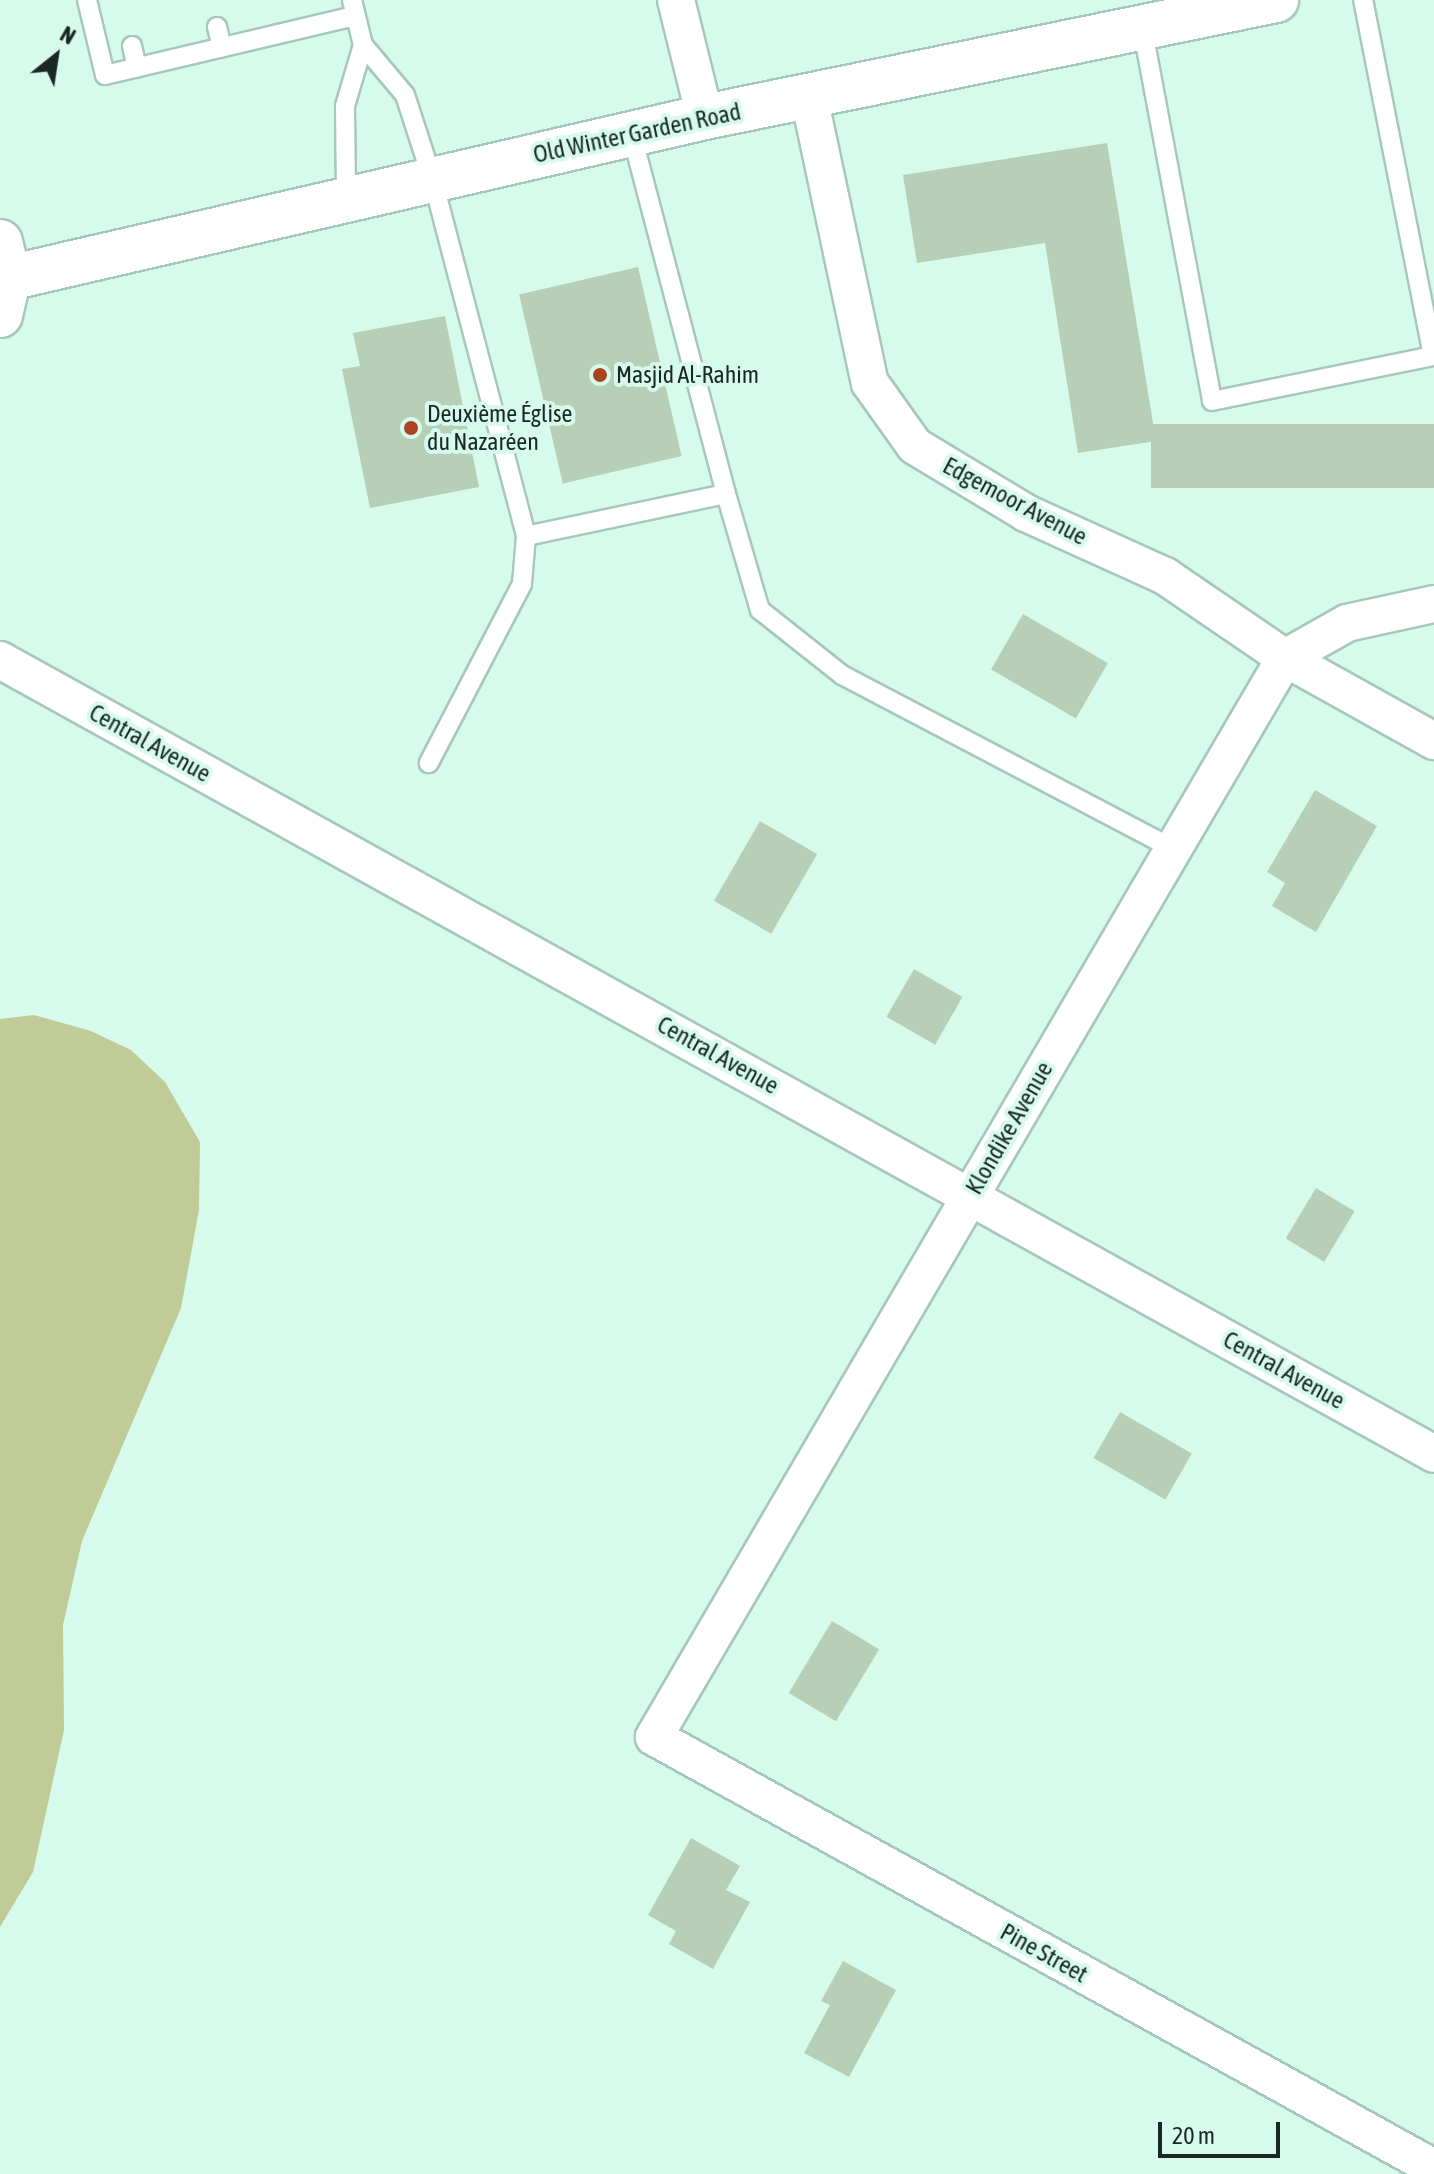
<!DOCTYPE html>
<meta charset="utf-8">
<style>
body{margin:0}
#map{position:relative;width:1434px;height:2174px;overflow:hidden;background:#d6faec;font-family:"Asap Condensed",sans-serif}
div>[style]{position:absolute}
.green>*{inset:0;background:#c1cb98}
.building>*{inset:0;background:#b8cfb7;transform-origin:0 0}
.roads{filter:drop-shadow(2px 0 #a6c8bb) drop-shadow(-2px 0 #a6c8bb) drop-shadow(0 2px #a6c8bb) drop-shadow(0 -2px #a6c8bb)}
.service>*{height:18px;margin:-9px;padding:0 9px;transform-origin:9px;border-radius:9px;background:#fff}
.minor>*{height:36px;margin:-18px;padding:0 18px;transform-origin:18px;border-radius:18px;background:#fff}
.tertiary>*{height:44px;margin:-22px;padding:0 22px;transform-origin:22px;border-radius:22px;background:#fff}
.secondary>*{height:44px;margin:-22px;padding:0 22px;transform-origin:22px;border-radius:22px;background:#fff}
.dots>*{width:22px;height:22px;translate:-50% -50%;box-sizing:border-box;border:4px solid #d6faec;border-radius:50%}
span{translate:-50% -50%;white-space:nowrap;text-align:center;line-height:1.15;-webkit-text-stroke:8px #d6faec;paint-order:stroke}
.street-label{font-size:24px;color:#1a2823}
.poi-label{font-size:24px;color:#1a2823}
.left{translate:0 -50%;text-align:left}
.north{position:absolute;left:16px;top:16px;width:80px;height:80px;-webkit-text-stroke:6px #d6faec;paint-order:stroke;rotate:30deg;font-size:22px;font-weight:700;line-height:32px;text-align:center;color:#1a2823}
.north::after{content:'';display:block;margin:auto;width:28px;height:36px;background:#1a2823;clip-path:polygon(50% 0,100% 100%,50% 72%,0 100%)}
.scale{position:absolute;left:1158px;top:2122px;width:122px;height:36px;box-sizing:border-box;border:4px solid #1a2823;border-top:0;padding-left:10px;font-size:24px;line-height:28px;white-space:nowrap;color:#1a2823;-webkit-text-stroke:6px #d6faec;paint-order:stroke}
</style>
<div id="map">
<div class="green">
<div style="clip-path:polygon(34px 1015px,91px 1031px,131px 1050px,165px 1082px,200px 1142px,199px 1210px,181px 1308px,82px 1541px,63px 1625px,64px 1730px,33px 1872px,0 1927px,0 1019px)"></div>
</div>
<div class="building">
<div style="clip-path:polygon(1107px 143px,1156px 441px,1078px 453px,1045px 243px,917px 263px,903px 175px)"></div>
<div style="left:638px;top:267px;width:194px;height:122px;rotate:77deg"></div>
<div style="clip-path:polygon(445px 316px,479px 487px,370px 508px,342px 369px,360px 366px,353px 333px)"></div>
<div style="left:1434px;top:424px;width:64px;height:283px;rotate:90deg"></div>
<div style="left:1023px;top:614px;width:98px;height:64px;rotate:30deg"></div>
<div style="clip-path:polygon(1315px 790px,1377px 826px,1316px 932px,1272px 906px,1285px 883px,1267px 872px)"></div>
<div style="left:760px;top:821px;width:66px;height:92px;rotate:30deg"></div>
<div style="left:914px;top:969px;width:56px;height:55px;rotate:30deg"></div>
<div style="left:1316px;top:1188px;width:45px;height:59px;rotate:31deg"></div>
<div style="left:1120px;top:1412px;width:83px;height:53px;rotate:30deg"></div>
<div style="left:832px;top:1621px;width:55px;height:84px;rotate:31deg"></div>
<div style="clip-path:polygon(691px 1838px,740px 1866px,726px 1890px,750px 1902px,713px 1969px,669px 1944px,676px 1931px,648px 1915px)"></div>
<div style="clip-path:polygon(843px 1961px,896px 1990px,849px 2077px,804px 2053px,830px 2005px,821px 2001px)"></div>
</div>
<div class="roads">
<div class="service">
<div style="left:87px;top:0;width:77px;rotate:76.5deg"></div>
<div style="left:105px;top:75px;width:257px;rotate:-13.3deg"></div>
<div style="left:352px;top:0;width:46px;rotate:76.3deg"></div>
<div style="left:1142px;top:26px;width:381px;rotate:79.4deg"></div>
<div style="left:1212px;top:401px;width:226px;rotate:-11.5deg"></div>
<div style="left:1433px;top:356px;width:363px;rotate:-101.1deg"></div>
<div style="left:217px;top:27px;width:21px;rotate:76deg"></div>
<div style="left:132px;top:46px;width:22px;rotate:77deg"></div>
<div style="left:346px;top:200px;width:94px;rotate:-90.6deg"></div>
<div style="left:345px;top:106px;width:64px;rotate:-73.6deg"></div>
<div style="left:363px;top:45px;width:65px;rotate:50deg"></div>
<div style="left:405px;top:95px;width:90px;rotate:72deg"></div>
<div style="left:433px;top:181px;width:367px;rotate:75.3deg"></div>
<div style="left:526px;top:536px;width:48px;rotate:94.8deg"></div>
<div style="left:522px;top:584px;width:202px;rotate:117.5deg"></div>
<div style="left:726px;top:494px;width:121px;rotate:73.7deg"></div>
<div style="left:760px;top:610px;width:105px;rotate:38.4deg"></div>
<div style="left:842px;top:675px;width:374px;rotate:27.7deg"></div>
<div style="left:526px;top:536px;width:204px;rotate:-11.9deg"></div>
<div style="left:726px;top:494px;width:370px;rotate:-104.7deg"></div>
</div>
<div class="minor">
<div style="left:676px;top:0;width:121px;rotate:76.1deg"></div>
<div style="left:809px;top:97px;width:292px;rotate:78deg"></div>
<div style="left:870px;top:383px;width:77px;rotate:54.5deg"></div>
<div style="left:915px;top:446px;width:130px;rotate:31.1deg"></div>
<div style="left:1026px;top:513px;width:153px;rotate:24.4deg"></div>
<div style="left:1165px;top:576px;width:145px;rotate:34.3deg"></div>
<div style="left:1285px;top:658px;width:171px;rotate:29.1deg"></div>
<div style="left:1434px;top:604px;width:89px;rotate:167.7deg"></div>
<div style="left:1347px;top:623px;width:71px;rotate:150.6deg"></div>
<div style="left:1285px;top:658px;width:1250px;rotate:120.32deg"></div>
<div style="left:654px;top:1737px;width:891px;rotate:28.92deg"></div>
<div style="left:0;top:660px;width:1639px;rotate:28.97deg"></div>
</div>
<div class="tertiary">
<div style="left:0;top:315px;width:39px;rotate:-77deg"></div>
</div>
<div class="secondary">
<div style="left:0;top:242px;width:36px;rotate:76deg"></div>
<div style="left:0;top:280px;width:724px;rotate:-13.02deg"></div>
<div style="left:705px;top:117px;width:583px;rotate:-11.58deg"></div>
</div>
</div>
<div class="dots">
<div style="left:600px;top:375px;background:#aa4320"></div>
<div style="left:411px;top:428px;background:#aa4320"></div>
</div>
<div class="street-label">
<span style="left:637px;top:133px;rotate:-12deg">Old Winter Garden Road</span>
<span style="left:1015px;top:501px;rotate:28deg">Edgemoor Avenue</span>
<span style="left:150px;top:743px;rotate:29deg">Central Avenue</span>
<span style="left:718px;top:1055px;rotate:29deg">Central Avenue</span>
<span style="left:1009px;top:1128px;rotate:-60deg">Klondike Avenue</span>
<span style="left:1284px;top:1370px;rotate:29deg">Central Avenue</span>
<span style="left:1044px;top:1953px;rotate:29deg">Pine Street</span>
</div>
<div class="poi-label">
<span class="left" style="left:616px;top:375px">Masjid Al-Rahim</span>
<span class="left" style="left:427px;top:428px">Deuxième Église<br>du Nazaréen</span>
</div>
<div class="north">N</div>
<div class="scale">20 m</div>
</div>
